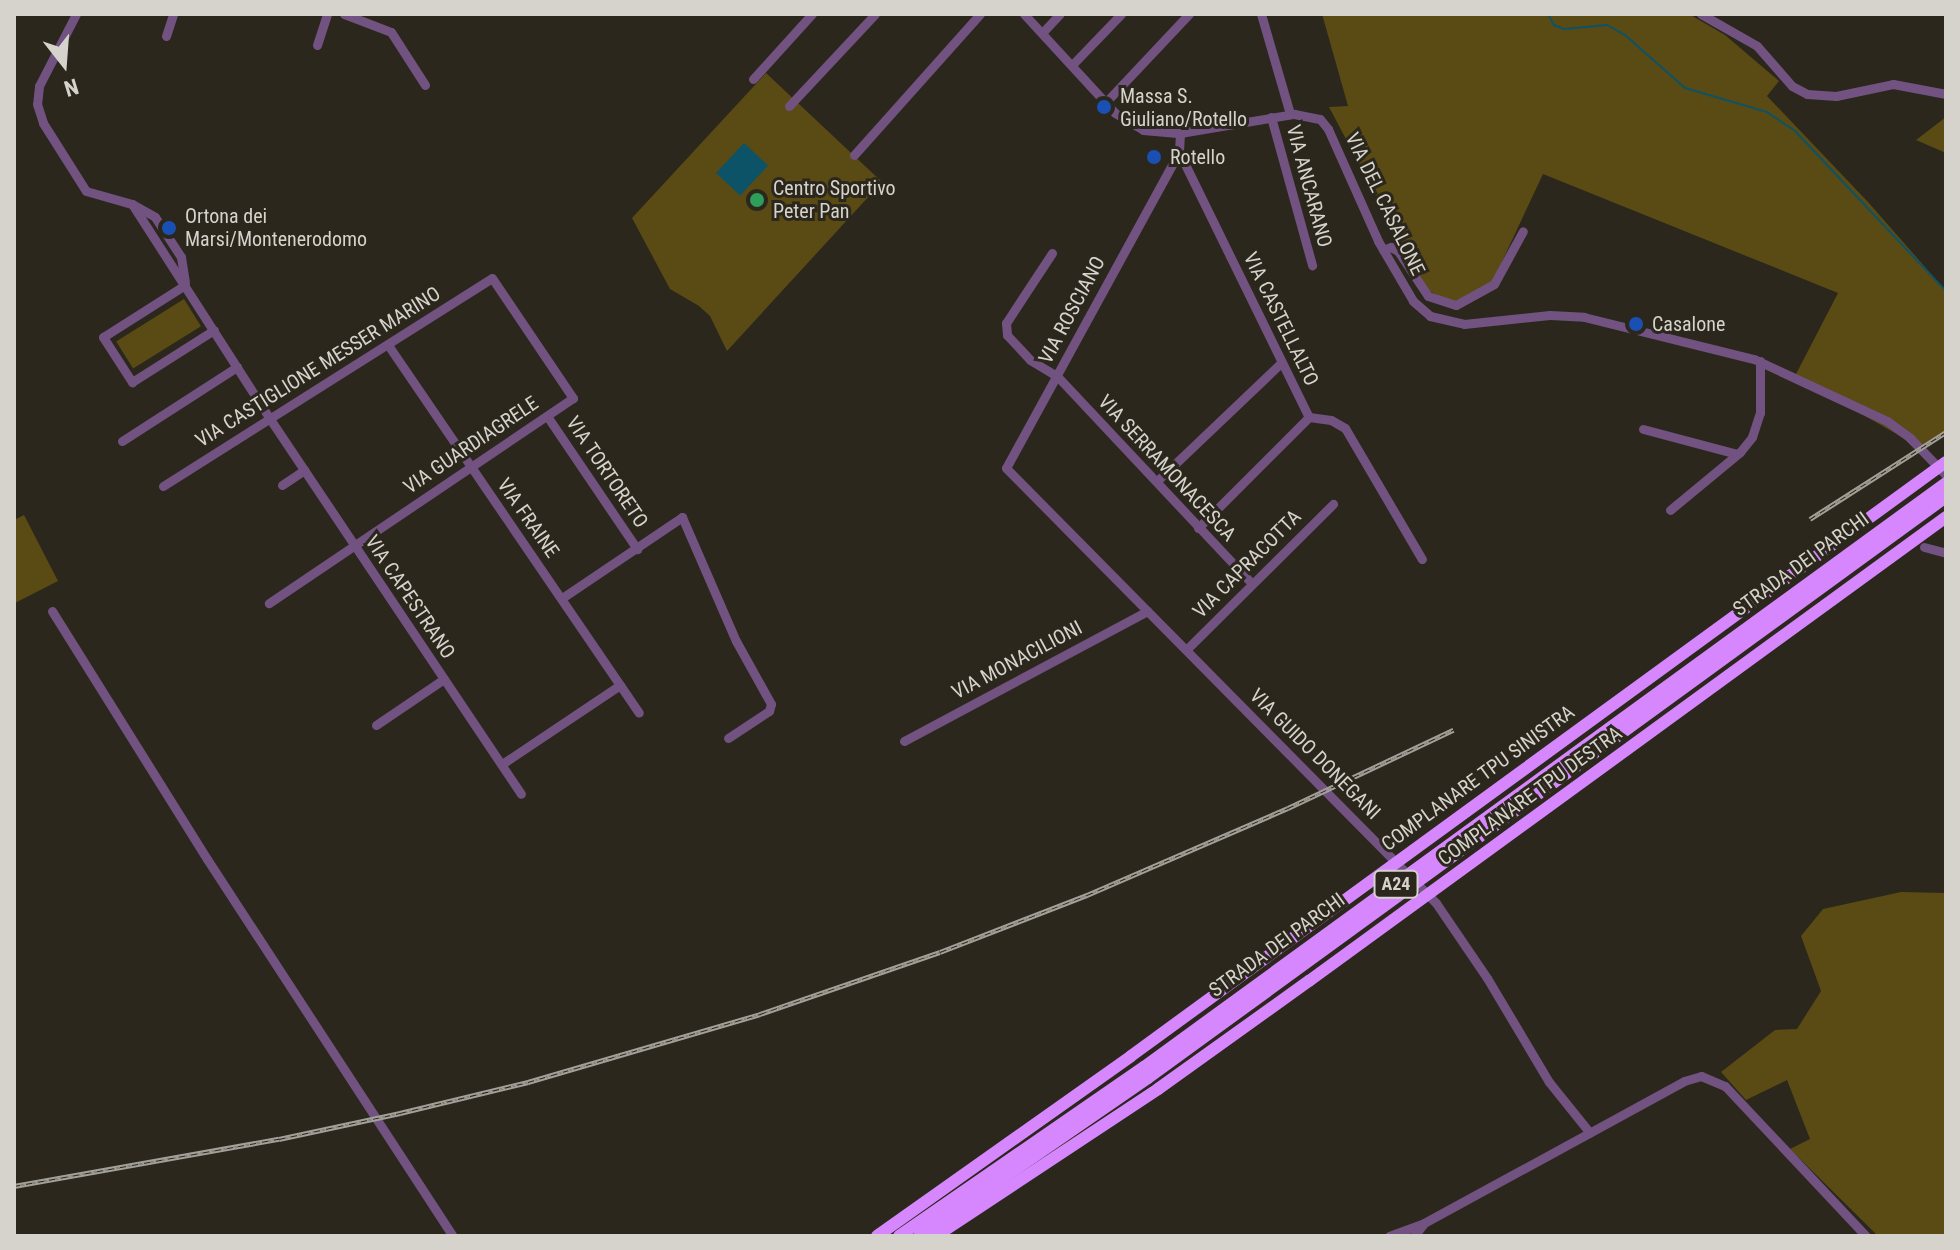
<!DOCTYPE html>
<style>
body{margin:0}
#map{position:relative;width:1960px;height:1250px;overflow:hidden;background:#2b271c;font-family:"Roboto Condensed",sans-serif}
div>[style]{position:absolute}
.green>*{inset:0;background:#5a4a14;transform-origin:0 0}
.water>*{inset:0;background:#0c5368;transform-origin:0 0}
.stream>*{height:2px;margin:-1px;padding:0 1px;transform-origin:1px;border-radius:1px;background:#0c5368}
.minor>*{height:9px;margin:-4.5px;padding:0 4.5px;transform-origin:4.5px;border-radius:4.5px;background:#715281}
.highway>*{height:12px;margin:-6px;padding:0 6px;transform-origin:6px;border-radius:6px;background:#d787fe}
.rail>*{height:5px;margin-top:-2.5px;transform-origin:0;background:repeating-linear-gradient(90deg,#2b271c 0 6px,#a2a098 0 12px);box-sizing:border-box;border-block:2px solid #a2a098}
.dots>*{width:22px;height:22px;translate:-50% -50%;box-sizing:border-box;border:4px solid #2b271c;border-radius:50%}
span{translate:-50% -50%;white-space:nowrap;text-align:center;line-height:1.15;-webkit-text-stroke:6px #2b271c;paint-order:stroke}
.shield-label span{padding:2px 6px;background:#2b271c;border:2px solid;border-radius:6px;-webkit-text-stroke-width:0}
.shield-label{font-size:18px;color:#d5d3cc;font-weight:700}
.poi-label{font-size:20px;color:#d5d3cc}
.left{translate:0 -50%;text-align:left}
.street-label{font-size:20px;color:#d5d3cc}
.frame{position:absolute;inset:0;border:16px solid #d5d3cc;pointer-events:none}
.north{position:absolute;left:24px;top:24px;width:80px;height:80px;-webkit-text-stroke:6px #2b271c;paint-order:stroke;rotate:163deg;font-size:22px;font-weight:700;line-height:32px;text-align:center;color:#d5d3cc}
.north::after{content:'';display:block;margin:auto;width:28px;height:36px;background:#d5d3cc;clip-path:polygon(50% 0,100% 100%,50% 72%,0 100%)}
</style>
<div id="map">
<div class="green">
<div style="clip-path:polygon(1689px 14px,1725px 35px,1779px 81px,1767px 96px,1868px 202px,1946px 291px,1946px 431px,1921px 448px,1795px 376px,1838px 293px,1543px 174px,1492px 283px,1452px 303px,1418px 285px,1409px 258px,1329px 107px,1348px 106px,1322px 14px)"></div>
<div style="clip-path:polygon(766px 73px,882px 182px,727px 351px,710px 316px,699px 306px,670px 289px,632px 218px)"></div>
<div style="clip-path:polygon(1946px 117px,1946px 153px,1916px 140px)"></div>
<div style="left:184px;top:299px;width:32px;height:80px;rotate:58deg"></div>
<div style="clip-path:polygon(24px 515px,58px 581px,15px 603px,14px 520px)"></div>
<div style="clip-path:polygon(1901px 892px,1946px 893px,1946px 1236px,1878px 1236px,1790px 1149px,1810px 1139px,1787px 1080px,1746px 1100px,1721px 1072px,1775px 1030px,1797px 1029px,1821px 991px,1801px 936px,1823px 909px)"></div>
</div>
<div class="water">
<div style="left:744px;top:143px;width:33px;height:41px;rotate:43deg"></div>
</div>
<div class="stream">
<div style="left:1548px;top:14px;width:13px;rotate:61deg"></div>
<div style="left:1554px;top:25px;width:11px;rotate:22deg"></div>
<div style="left:1564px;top:29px;width:43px;rotate:-5.3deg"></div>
<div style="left:1607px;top:25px;width:21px;rotate:29deg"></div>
<div style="left:1625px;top:35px;width:80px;rotate:41.5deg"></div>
<div style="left:1685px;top:88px;width:85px;rotate:16.3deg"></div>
<div style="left:1767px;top:112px;width:34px;rotate:34deg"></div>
<div style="left:1795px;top:131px;width:220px;rotate:46.7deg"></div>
</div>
<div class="minor">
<div style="left:76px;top:14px;width:81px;rotate:117.2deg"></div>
<div style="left:39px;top:86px;width:18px;rotate:96deg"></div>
<div style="left:37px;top:104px;width:20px;rotate:72deg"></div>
<div style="left:43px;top:123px;width:80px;rotate:57.7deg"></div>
<div style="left:86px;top:191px;width:48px;rotate:15.8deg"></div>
<div style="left:132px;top:204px;width:26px;rotate:29deg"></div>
<div style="left:155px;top:217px;width:48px;rotate:57deg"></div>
<div style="left:181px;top:257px;width:25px;rotate:81deg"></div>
<div style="left:344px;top:14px;width:50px;rotate:21deg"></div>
<div style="left:391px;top:32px;width:63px;rotate:57.3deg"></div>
<div style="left:1024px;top:14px;width:134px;rotate:47.4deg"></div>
<div style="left:1115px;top:113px;width:33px;rotate:31deg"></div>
<div style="left:1143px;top:130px;width:37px;rotate:5deg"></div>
<div style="left:1180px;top:133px;width:116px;rotate:-9.5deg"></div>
<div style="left:1294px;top:114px;width:26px;rotate:11deg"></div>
<div style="left:1320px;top:119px;width:13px;rotate:51deg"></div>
<div style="left:1328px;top:129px;width:123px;rotate:65.9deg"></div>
<div style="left:1378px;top:241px;width:69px;rotate:59.7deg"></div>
<div style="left:1413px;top:301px;width:23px;rotate:41deg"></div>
<div style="left:1430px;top:316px;width:35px;rotate:13deg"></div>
<div style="left:1464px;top:324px;width:86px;rotate:-6deg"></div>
<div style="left:1550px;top:315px;width:34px;rotate:3deg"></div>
<div style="left:1584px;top:317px;width:175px;rotate:13.9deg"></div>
<div style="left:1754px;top:359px;width:147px;rotate:25deg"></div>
<div style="left:1887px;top:421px;width:29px;rotate:36deg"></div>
<div style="left:1910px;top:438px;width:52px;rotate:45.8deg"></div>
<div style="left:1261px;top:14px;width:104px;rotate:73.8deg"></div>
<div style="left:1701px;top:14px;width:64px;rotate:29.7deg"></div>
<div style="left:1757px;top:46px;width:53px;rotate:48.8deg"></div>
<div style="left:1792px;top:86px;width:17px;rotate:28deg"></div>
<div style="left:1807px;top:94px;width:29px;rotate:4deg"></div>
<div style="left:1836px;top:96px;width:58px;rotate:-11.9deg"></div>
<div style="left:1893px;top:84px;width:54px;rotate:10.7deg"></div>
<div style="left:1042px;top:33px;width:26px;rotate:-47deg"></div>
<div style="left:166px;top:36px;width:23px;rotate:-72deg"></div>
<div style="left:317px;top:45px;width:33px;rotate:-72deg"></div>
<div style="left:1072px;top:65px;width:71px;rotate:-46.1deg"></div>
<div style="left:753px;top:79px;width:88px;rotate:-47.8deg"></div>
<div style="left:1106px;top:102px;width:121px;rotate:-46.7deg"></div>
<div style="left:789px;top:106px;width:126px;rotate:-46.9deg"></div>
<div style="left:1271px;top:117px;width:154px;rotate:74.5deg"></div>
<div style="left:1180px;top:133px;width:19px;rotate:93deg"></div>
<div style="left:1179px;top:152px;width:360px;rotate:118.7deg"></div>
<div style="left:1006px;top:468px;width:612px;rotate:45.33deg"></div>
<div style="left:1436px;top:903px;width:91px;rotate:55.8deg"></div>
<div style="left:1487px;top:978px;width:121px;rotate:59.2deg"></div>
<div style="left:1549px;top:1082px;width:65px;rotate:51.2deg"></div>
<div style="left:1179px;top:152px;width:295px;rotate:63.9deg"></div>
<div style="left:1309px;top:417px;width:22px;rotate:8deg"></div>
<div style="left:1331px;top:420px;width:16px;rotate:30deg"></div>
<div style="left:1345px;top:428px;width:152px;rotate:59.6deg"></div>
<div style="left:854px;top:155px;width:189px;rotate:-48.2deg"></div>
<div style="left:132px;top:204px;width:255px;rotate:57.3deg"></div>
<div style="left:270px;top:419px;width:451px;rotate:56.2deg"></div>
<div style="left:1383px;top:250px;width:9px;rotate:-21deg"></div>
<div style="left:1391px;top:247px;width:8px;rotate:30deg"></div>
<div style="left:1398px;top:251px;width:54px;rotate:56.3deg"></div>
<div style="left:1428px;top:296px;width:29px;rotate:18deg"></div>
<div style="left:1456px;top:305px;width:43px;rotate:-28.9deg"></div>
<div style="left:1494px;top:284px;width:60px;rotate:-61.3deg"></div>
<div style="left:1052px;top:253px;width:84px;rotate:123.3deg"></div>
<div style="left:1006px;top:323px;width:12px;rotate:85deg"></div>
<div style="left:1007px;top:335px;width:34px;rotate:47deg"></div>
<div style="left:1030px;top:360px;width:31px;rotate:31deg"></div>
<div style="left:1057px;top:376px;width:285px;rotate:46.8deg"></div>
<div style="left:185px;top:285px;width:97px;rotate:147.6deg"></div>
<div style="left:103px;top:337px;width:54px;rotate:57.2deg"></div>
<div style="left:132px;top:382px;width:97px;rotate:-32.4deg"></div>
<div style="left:388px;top:345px;width:445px;rotate:55.7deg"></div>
<div style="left:547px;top:416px;width:161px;rotate:55.9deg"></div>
<div style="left:1643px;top:429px;width:97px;rotate:14.9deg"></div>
<div style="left:122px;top:441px;width:137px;rotate:-32.8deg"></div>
<div style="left:1157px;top:481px;width:171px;rotate:-43.6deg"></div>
<div style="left:282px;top:485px;width:27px;rotate:-34deg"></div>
<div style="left:163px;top:486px;width:389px;rotate:-32.3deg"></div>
<div style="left:492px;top:278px;width:145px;rotate:56deg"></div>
<div style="left:573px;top:398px;width:367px;rotate:146deg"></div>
<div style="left:1670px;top:510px;width:91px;rotate:-39.6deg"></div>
<div style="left:1740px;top:452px;width:19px;rotate:-51deg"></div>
<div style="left:1752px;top:437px;width:25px;rotate:-72deg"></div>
<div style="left:1760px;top:413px;width:52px;rotate:-90deg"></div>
<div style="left:1198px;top:528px;width:157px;rotate:-45deg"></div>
<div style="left:1924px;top:547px;width:23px;rotate:15deg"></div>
<div style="left:562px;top:598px;width:145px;rotate:-34deg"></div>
<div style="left:682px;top:517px;width:135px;rotate:66.5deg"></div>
<div style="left:736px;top:641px;width:72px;rotate:60.9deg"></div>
<div style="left:771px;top:704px;width:7px;rotate:106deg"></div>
<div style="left:769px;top:711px;width:49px;rotate:146.6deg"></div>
<div style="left:52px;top:611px;width:292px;rotate:58deg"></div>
<div style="left:207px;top:859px;width:450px;rotate:56.9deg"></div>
<div style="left:1187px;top:649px;width:206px;rotate:-44.8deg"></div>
<div style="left:376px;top:725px;width:82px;rotate:-34.1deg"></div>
<div style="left:904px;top:741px;width:276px;rotate:-28.1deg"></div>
<div style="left:502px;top:764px;width:142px;rotate:-33.8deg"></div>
<div style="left:1389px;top:1236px;width:37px;rotate:-20deg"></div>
<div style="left:1424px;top:1223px;width:296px;rotate:-28.6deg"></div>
<div style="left:1684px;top:1081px;width:18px;rotate:-16deg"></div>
<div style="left:1701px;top:1076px;width:26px;rotate:23deg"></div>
<div style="left:1725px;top:1086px;width:206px;rotate:46.8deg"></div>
<div style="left:1414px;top:1236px;width:16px;rotate:-52deg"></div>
</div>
<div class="highway">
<div style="left:877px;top:1236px;width:311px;rotate:-35.3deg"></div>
<div style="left:1131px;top:1056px;width:1008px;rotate:-36.09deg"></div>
<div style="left:899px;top:1236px;width:298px;rotate:-34.6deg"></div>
<div style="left:1144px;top:1067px;width:992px;rotate:-36.06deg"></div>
<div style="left:919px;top:1236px;width:278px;rotate:-34.6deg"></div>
<div style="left:1148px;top:1078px;width:987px;rotate:-36.06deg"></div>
<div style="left:936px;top:1236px;width:266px;rotate:-33.5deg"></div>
<div style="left:1158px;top:1089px;width:186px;rotate:-35.6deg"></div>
<div style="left:1309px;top:981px;width:788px;rotate:-36.07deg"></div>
</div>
<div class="rail">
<div style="left:1810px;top:519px;width:161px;rotate:-32.6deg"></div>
<div style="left:14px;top:1186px;width:269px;rotate:-10.1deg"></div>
<div style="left:279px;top:1139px;width:124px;rotate:-12.1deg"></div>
<div style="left:400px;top:1113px;width:132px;rotate:-13.6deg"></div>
<div style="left:528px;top:1082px;width:242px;rotate:-16.3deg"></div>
<div style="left:760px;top:1014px;width:190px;rotate:-19deg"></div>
<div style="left:940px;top:952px;width:158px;rotate:-21.2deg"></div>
<div style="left:1087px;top:895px;width:219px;rotate:-23.4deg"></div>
<div style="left:1288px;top:808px;width:183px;rotate:-25.3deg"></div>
</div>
<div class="dots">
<div style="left:1104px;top:107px;background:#1a4fb4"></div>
<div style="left:1154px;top:157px;background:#1a4fb4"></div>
<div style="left:757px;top:200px;background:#2e9e5b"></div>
<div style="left:169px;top:228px;background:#1a4fb4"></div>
<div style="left:1636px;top:324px;background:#1a4fb4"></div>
</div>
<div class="shield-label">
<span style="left:1396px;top:884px">A24</span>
</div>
<div class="poi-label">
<span class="left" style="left:1120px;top:108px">Massa S.<br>Giuliano/Rotello</span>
<span class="left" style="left:1170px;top:157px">Rotello</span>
<span class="left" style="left:773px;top:200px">Centro Sportivo<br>Peter Pan</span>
<span class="left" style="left:185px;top:228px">Ortona dei<br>Marsi/Montenerodomo</span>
<span class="left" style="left:1652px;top:324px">Casalone</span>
</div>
<div class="street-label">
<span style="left:1309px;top:186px;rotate:75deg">VIA ANCARANO</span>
<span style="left:1385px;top:204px;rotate:64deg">VIA DEL CASALONE</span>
<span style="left:1072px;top:310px;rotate:-62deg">VIA ROSCIANO</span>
<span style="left:1281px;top:319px;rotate:64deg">VIA CASTELLALTO</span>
<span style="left:318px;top:367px;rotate:-32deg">VIA CASTIGLIONE MESSER MARINO</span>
<span style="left:471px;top:445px;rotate:-34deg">VIA GUARDIAGRELE</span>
<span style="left:1167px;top:468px;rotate:47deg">VIA SERRAMONACESCA</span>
<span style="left:607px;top:472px;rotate:56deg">VIA TORTORETO</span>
<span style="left:528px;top:518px;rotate:55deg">VIA FRAINE</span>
<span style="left:1247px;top:564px;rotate:-45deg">VIA CAPRACOTTA</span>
<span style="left:1801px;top:564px;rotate:-36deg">STRADA DEI PARCHI</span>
<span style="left:410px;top:597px;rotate:56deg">VIA CAPESTRANO</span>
<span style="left:1017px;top:660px;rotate:-28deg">VIA MONACILIONI</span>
<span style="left:1315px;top:754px;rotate:45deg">VIA GUIDO DONEGANI</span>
<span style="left:1478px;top:778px;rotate:-36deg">COMPLANARE TPU SINISTRA</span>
<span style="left:1530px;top:796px;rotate:-36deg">COMPLANARE TPU DESTRA</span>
<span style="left:1277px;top:945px;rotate:-36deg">STRADA DEI PARCHI</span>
</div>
<div class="frame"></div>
<div class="north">N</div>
</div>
